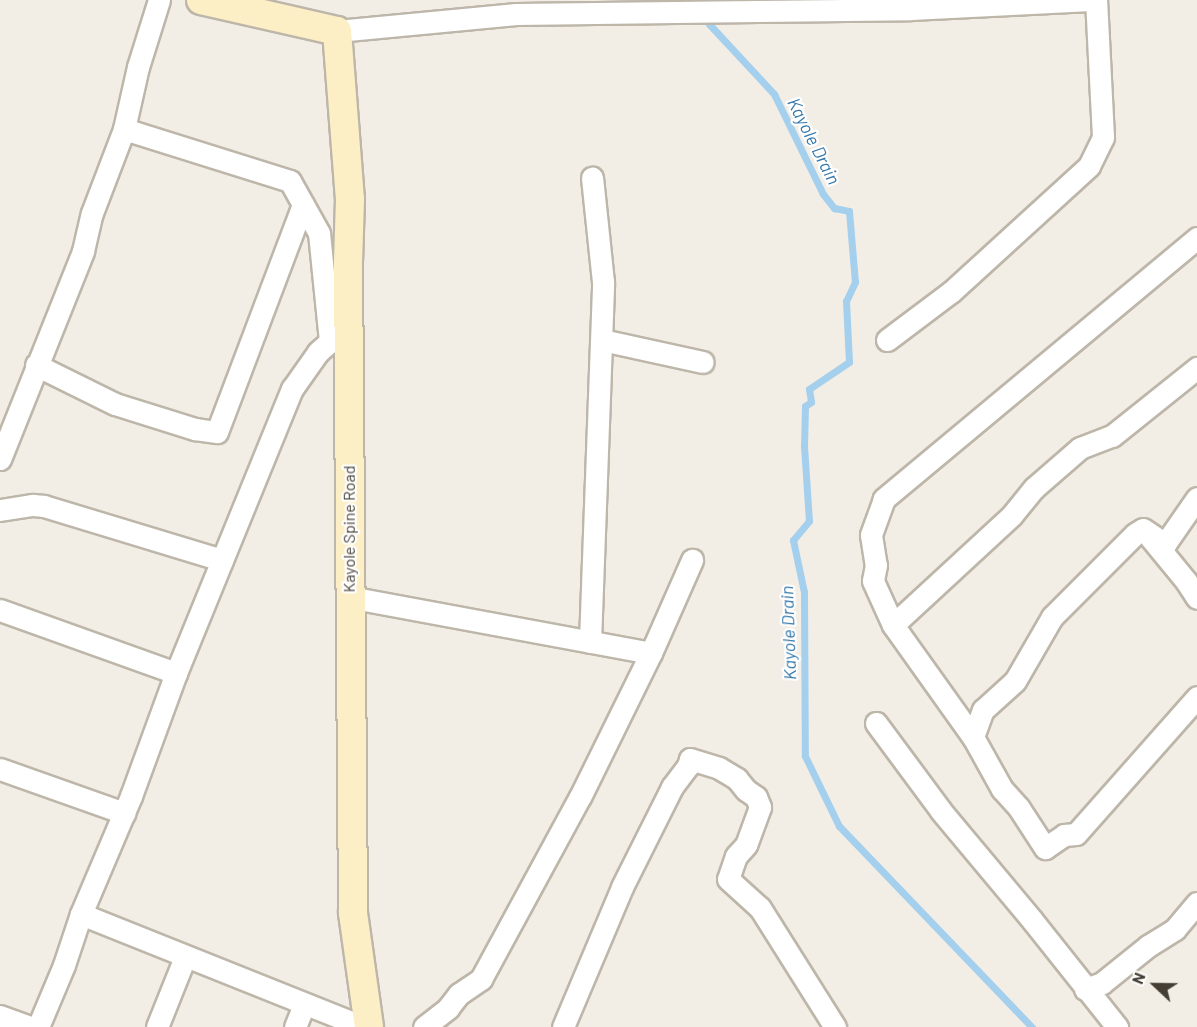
<!DOCTYPE html>
<style>
body{margin:0}
#map{position:relative;width:1197px;height:1027px;overflow:hidden;background:#f2eee6;font-family:Barlow,sans-serif}
div>[style]{position:absolute}
.stream>*{height:7px;margin:-3.5px;padding:0 3.5px;transform-origin:3.5px;border-radius:3.5px;background:#a4cfed}
.roads{filter:drop-shadow(2px 0 #bdb6a9) drop-shadow(-2px 0 #bdb6a9) drop-shadow(0 2px #bdb6a9) drop-shadow(0 -2px #bdb6a9)}
.street>*{height:21px;margin:-10.5px;padding:0 10.5px;transform-origin:10.5px;border-radius:10.5px;background:#fff}
.secondary>*{height:28px;margin:-14px;padding:0 14px;transform-origin:14px;border-radius:14px;background:#fcefc6}
span{translate:-50% -50%;white-space:nowrap;text-align:center;line-height:1.15;-webkit-text-stroke:4.5px #fff;paint-order:stroke}
.street-label{font-size:16px;color:#443e35}
.water-label{font-size:18px;color:#3478ab;font-style:italic}
.north{position:absolute;left:1125px;top:955px;width:60px;height:60px;-webkit-text-stroke:4px #fff;paint-order:stroke;rotate:292deg;font-size:16px;font-weight:700;line-height:24px;text-align:center;color:#443e35}
.north::after{content:'';display:block;margin:auto;width:21px;height:27px;background:#443e35;clip-path:polygon(50% 0,100% 100%,50% 72%,0 100%)}
</style>
<div id="map">
<div class="stream">
<div style="left:689px;top:0;width:6px;rotate:9deg"></div>
<div style="left:709px;top:24px;width:96px;rotate:47.1deg"></div>
<div style="left:774px;top:94px;width:111px;rotate:63.9deg"></div>
<div style="left:823px;top:194px;width:18px;rotate:52deg"></div>
<div style="left:834px;top:208px;width:15px;rotate:11deg"></div>
<div style="left:849px;top:211px;width:71px;rotate:85.2deg"></div>
<div style="left:855px;top:282px;width:21px;rotate:115deg"></div>
<div style="left:846px;top:301px;width:61px;rotate:87.2deg"></div>
<div style="left:849px;top:362px;width:48px;rotate:146deg"></div>
<div style="left:809px;top:389px;width:13px;rotate:81deg"></div>
<div style="left:811px;top:402px;width:7px;rotate:146deg"></div>
<div style="left:805px;top:406px;width:40px;rotate:91.4deg"></div>
<div style="left:804px;top:446px;width:75px;rotate:86.2deg"></div>
<div style="left:809px;top:521px;width:25px;rotate:130deg"></div>
<div style="left:793px;top:540px;width:53px;rotate:78.1deg"></div>
<div style="left:804px;top:592px;width:164px;rotate:89.7deg"></div>
<div style="left:805px;top:756px;width:78px;rotate:64.1deg"></div>
<div style="left:839px;top:826px;width:279px;rotate:46.2deg"></div>
</div>
<div class="roads">
<div class="street">
<div style="left:337px;top:31px;width:180px;rotate:-5.4deg"></div>
<div style="left:516px;top:14px;width:395px;rotate:-0.7deg"></div>
<div style="left:911px;top:9px;width:175px;rotate:-2.9deg"></div>
<div style="left:124px;top:129px;width:174px;rotate:17.4deg"></div>
<div style="left:290px;top:181px;width:60px;rotate:60.9deg"></div>
<div style="left:319px;top:233px;width:109px;rotate:84.2deg"></div>
<div style="left:1197px;top:238px;width:408px;rotate:140.2deg"></div>
<div style="left:884px;top:499px;width:38px;rotate:110deg"></div>
<div style="left:871px;top:535px;width:30px;rotate:81deg"></div>
<div style="left:876px;top:565px;width:16px;rotate:101deg"></div>
<div style="left:873px;top:581px;width:48px;rotate:65.6deg"></div>
<div style="left:893px;top:625px;width:138px;rotate:54.5deg"></div>
<div style="left:973px;top:737px;width:60px;rotate:60.9deg"></div>
<div style="left:1002px;top:789px;width:25px;rotate:48deg"></div>
<div style="left:1019px;top:808px;width:48px;rotate:57deg"></div>
<div style="left:1045px;top:848px;width:23px;rotate:-34deg"></div>
<div style="left:1064px;top:835px;width:12px;rotate:-5deg"></div>
<div style="left:1076px;top:834px;width:183px;rotate:-48.5deg"></div>
<div style="left:602px;top:340px;width:103px;rotate:12.3deg"></div>
<div style="left:887px;top:340px;width:80px;rotate:-36.9deg"></div>
<div style="left:951px;top:292px;width:187px;rotate:-42.4deg"></div>
<div style="left:1089px;top:166px;width:32px;rotate:-64deg"></div>
<div style="left:1103px;top:137px;width:137px;rotate:-92.9deg"></div>
<div style="left:36px;top:365px;width:88px;rotate:26.3deg"></div>
<div style="left:115px;top:404px;width:84px;rotate:17.4deg"></div>
<div style="left:195px;top:429px;width:22px;rotate:8deg"></div>
<div style="left:217px;top:432px;width:243px;rotate:-69.3deg"></div>
<div style="left:0;top:459px;width:224px;rotate:-68.2deg"></div>
<div style="left:83px;top:251px;width:39px;rotate:-77deg"></div>
<div style="left:92px;top:213px;width:90px;rotate:-69.1deg"></div>
<div style="left:124px;top:129px;width:64px;rotate:-77.3deg"></div>
<div style="left:138px;top:67px;width:70px;rotate:-72.6deg"></div>
<div style="left:0;top:510px;width:33px;rotate:-9deg"></div>
<div style="left:33px;top:505px;width:11px;rotate:5deg"></div>
<div style="left:44px;top:506px;width:186px;rotate:16.9deg"></div>
<div style="left:1150px;top:537px;width:57px;rotate:50.7deg"></div>
<div style="left:1186px;top:581px;width:20px;rotate:57deg"></div>
<div style="left:349px;top:597px;width:307px;rotate:10.5deg"></div>
<div style="left:0;top:610px;width:187px;rotate:19.7deg"></div>
<div style="left:893px;top:625px;width:162px;rotate:-42.7deg"></div>
<div style="left:1012px;top:515px;width:35px;rotate:-51deg"></div>
<div style="left:1034px;top:488px;width:61px;rotate:-41deg"></div>
<div style="left:1080px;top:448px;width:34px;rotate:-21deg"></div>
<div style="left:1112px;top:436px;width:109px;rotate:-38.7deg"></div>
<div style="left:590px;top:642px;width:360px;rotate:-87.9deg"></div>
<div style="left:603px;top:282px;width:105px;rotate:-96deg"></div>
<div style="left:876px;top:723px;width:109px;rotate:53.5deg"></div>
<div style="left:941px;top:811px;width:142px;rotate:50.1deg"></div>
<div style="left:1032px;top:920px;width:137px;rotate:51.5deg"></div>
<div style="left:973px;top:737px;width:29px;rotate:-70deg"></div>
<div style="left:983px;top:710px;width:43px;rotate:-42.2deg"></div>
<div style="left:1015px;top:681px;width:74px;rotate:-60deg"></div>
<div style="left:1052px;top:617px;width:117px;rotate:-45deg"></div>
<div style="left:1135px;top:534px;width:9px;rotate:-32deg"></div>
<div style="left:1143px;top:529px;width:27px;rotate:34deg"></div>
<div style="left:1165px;top:544px;width:56px;rotate:-55.2deg"></div>
<div style="left:0;top:769px;width:132px;rotate:19.5deg"></div>
<div style="left:81px;top:914px;width:305px;rotate:21.8deg"></div>
<div style="left:1085px;top:989px;width:18px;rotate:-19deg"></div>
<div style="left:1102px;top:983px;width:59px;rotate:-38.8deg"></div>
<div style="left:1148px;top:946px;width:32px;rotate:-32deg"></div>
<div style="left:1175px;top:929px;width:34px;rotate:-50deg"></div>
<div style="left:0;top:1016px;width:33px;rotate:20deg"></div>
<div style="left:38px;top:1027px;width:67px;rotate:-67.2deg"></div>
<div style="left:64px;top:965px;width:54px;rotate:-71.6deg"></div>
<div style="left:81px;top:914px;width:128px;rotate:-67deg"></div>
<div style="left:131px;top:796px;width:131px;rotate:-69.9deg"></div>
<div style="left:176px;top:673px;width:307px;rotate:-67.8deg"></div>
<div style="left:292px;top:389px;width:45px;rotate:-54.9deg"></div>
<div style="left:318px;top:352px;width:43px;rotate:-41.2deg"></div>
<div style="left:157px;top:1027px;width:75px;rotate:-68.2deg"></div>
<div style="left:295px;top:1027px;width:24px;rotate:-68deg"></div>
<div style="left:424px;top:1027px;width:31px;rotate:-38deg"></div>
<div style="left:448px;top:1008px;width:18px;rotate:-52deg"></div>
<div style="left:459px;top:994px;width:27px;rotate:-34deg"></div>
<div style="left:481px;top:979px;width:207px;rotate:-61.5deg"></div>
<div style="left:580px;top:797px;width:161px;rotate:-63.8deg"></div>
<div style="left:651px;top:653px;width:102px;rotate:-66.2deg"></div>
<div style="left:563px;top:1027px;width:152px;rotate:-67.1deg"></div>
<div style="left:622px;top:887px;width:112px;rotate:-63.4deg"></div>
<div style="left:672px;top:787px;width:26px;rotate:-53deg"></div>
<div style="left:688px;top:766px;width:7px;rotate:-74deg"></div>
<div style="left:690px;top:759px;width:30px;rotate:17deg"></div>
<div style="left:719px;top:768px;width:21px;rotate:31deg"></div>
<div style="left:737px;top:779px;width:14px;rotate:51deg"></div>
<div style="left:746px;top:790px;width:12px;rotate:35deg"></div>
<div style="left:756px;top:797px;width:11px;rotate:68deg"></div>
<div style="left:760px;top:807px;width:40px;rotate:110.2deg"></div>
<div style="left:746px;top:845px;width:15px;rotate:132deg"></div>
<div style="left:736px;top:856px;width:24px;rotate:109deg"></div>
<div style="left:728px;top:879px;width:43px;rotate:42.2deg"></div>
<div style="left:760px;top:908px;width:141px;rotate:57.8deg"></div>
</div>
<div class="secondary">
<div style="left:201px;top:0;width:139px;rotate:12.8deg"></div>
<div style="left:337px;top:31px;width:169px;rotate:85.6deg"></div>
<div style="left:350px;top:199px;width:62px;rotate:91.8deg"></div>
<div style="left:348px;top:261px;width:652px;rotate:89.56deg"></div>
<div style="left:353px;top:913px;width:115px;rotate:82deg"></div>
</div>
</div>
<div class="street-label">
<span style="left:349px;top:529px;rotate:-90deg">Kayole Spine Road</span>
</div>
<div class="water-label">
<span style="left:814px;top:141px;rotate:63deg">Kayole Drain</span>
<span style="left:788px;top:633px;rotate:-92deg">Kayole Drain</span>
</div>
<div class="north">N</div>
</div>
